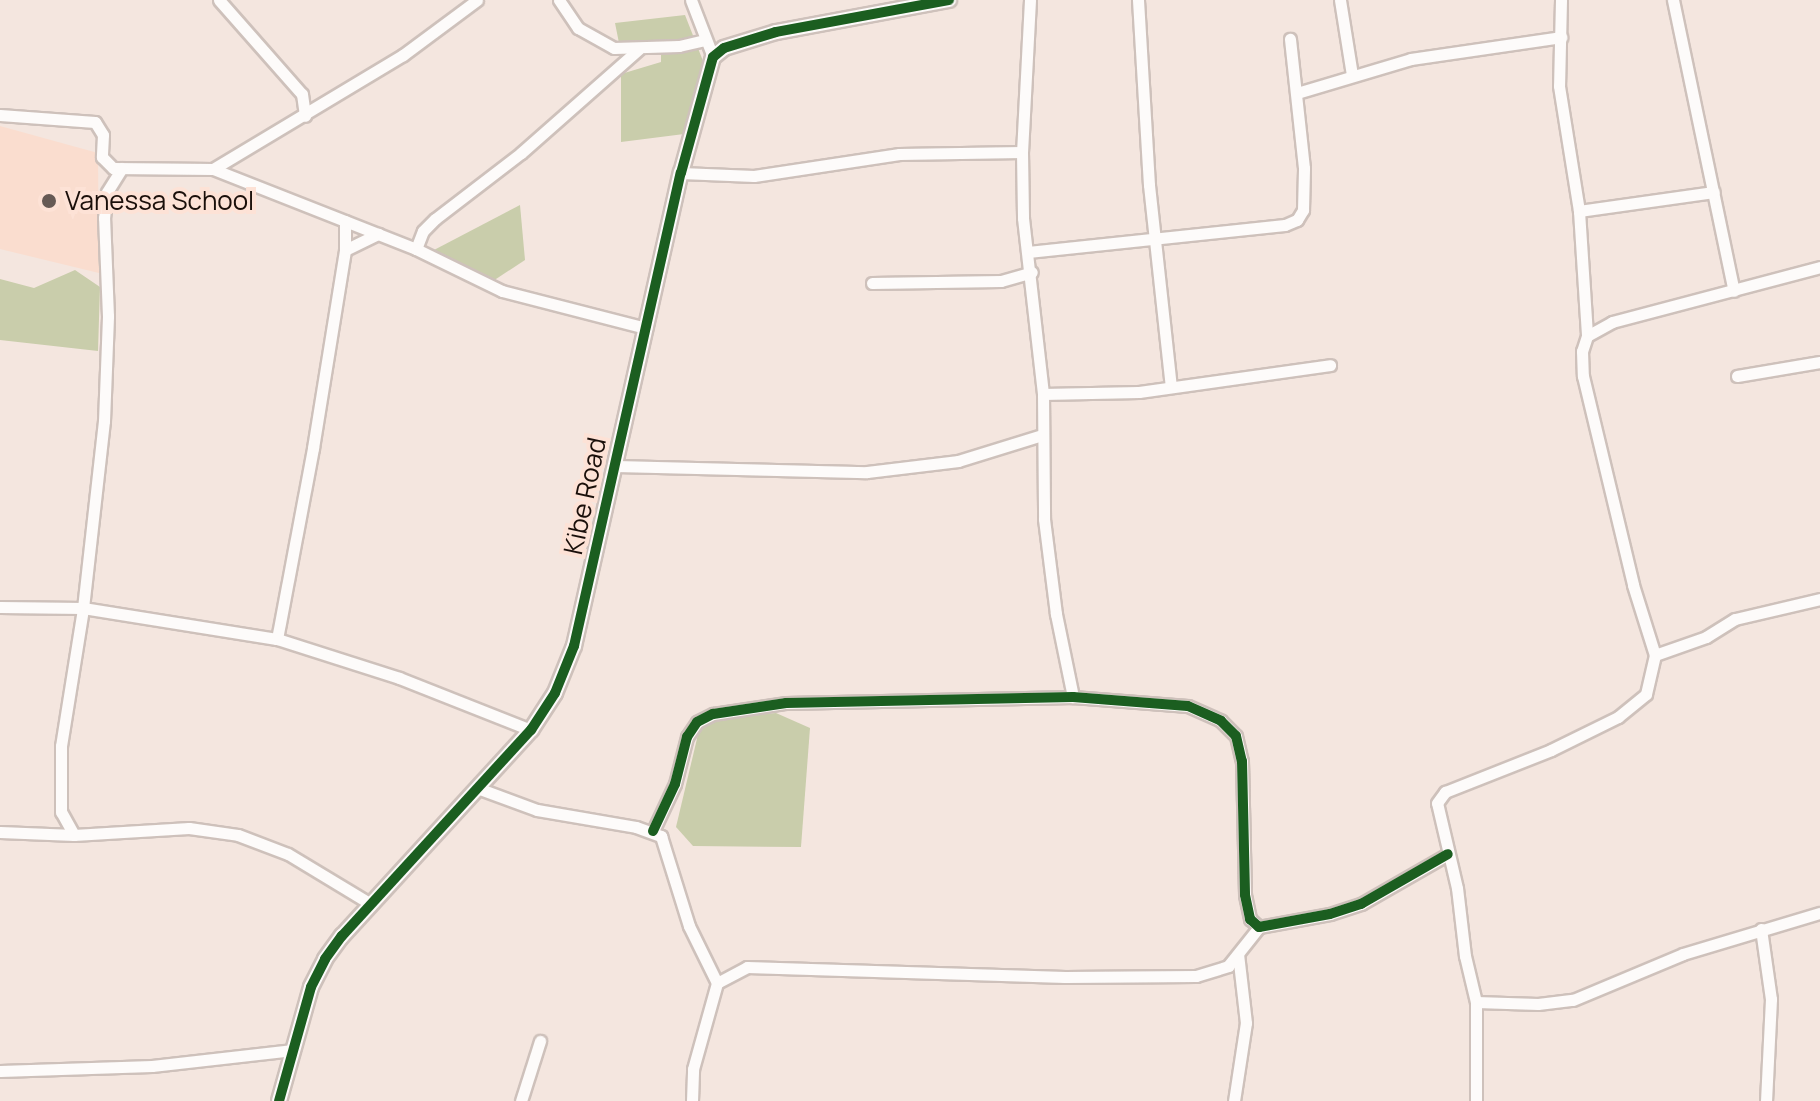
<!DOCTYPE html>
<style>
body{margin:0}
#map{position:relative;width:1820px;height:1101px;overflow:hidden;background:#f4e6df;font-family:Manrope,sans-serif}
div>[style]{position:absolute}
.built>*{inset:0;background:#faddcf}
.forest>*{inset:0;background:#c9cdab}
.roads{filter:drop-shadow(2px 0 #cec1bb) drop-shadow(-2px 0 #cec1bb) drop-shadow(0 2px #cec1bb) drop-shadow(0 -2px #cec1bb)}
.minor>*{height:11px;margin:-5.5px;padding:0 5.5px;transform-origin:5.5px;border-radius:5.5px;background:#fdfbfa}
.tertiary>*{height:14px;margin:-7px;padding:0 7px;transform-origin:7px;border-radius:7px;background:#fdfbfa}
.cycleway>*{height:10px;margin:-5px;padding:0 5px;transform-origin:5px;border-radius:5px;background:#1b5e20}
.dots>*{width:22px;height:22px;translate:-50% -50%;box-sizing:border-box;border:4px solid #fde2d6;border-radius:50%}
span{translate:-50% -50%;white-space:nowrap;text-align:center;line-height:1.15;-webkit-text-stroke:8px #fde2d6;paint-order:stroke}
.poi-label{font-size:26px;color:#1a0f0a}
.left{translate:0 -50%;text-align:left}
.street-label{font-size:26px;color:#1a0f0a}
</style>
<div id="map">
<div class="built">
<div style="clip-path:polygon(0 126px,98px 153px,99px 273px,0 249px)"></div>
</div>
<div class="forest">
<div style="clip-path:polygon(685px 15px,703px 61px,692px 133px,621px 142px,621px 74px,661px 62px,661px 40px,619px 43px,615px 23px)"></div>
<div style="clip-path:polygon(520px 205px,525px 260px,493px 281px,434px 250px)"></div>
<div style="clip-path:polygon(75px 270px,100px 287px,98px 351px,0 340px,0 279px,34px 288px)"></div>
<div style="clip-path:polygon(776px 713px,810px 728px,801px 847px,693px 846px,676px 827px,700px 726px,738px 716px)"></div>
</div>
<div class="roads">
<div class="minor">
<div style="left:219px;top:0;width:125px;rotate:48.6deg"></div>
<div style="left:302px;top:94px;width:22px;rotate:82deg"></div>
<div style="left:559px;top:0;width:34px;rotate:56deg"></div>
<div style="left:578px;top:28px;width:41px;rotate:29.1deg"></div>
<div style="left:614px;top:48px;width:65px;rotate:-1.8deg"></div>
<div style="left:679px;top:46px;width:27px;rotate:-13deg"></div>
<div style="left:691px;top:0;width:61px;rotate:68.9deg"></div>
<div style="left:1030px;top:0;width:152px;rotate:93deg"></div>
<div style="left:1022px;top:152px;width:66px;rotate:89.1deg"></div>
<div style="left:1023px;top:218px;width:177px;rotate:83.5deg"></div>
<div style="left:1043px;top:394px;width:125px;rotate:89.5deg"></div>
<div style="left:1044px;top:519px;width:96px;rotate:82.8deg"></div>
<div style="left:1056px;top:614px;width:85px;rotate:78.4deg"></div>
<div style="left:1138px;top:0;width:185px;rotate:86.6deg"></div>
<div style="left:1149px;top:185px;width:203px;rotate:83.8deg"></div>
<div style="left:1340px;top:0;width:76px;rotate:80.9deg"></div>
<div style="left:1561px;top:0;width:86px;rotate:91.3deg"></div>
<div style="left:1559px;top:86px;width:127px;rotate:80.9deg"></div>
<div style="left:1579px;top:211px;width:125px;rotate:86.3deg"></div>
<div style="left:1587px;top:336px;width:16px;rotate:108deg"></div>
<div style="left:1582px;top:351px;width:25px;rotate:88deg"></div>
<div style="left:1583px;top:376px;width:215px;rotate:76.5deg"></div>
<div style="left:1633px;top:585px;width:73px;rotate:72.6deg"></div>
<div style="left:1673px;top:0;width:297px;rotate:78.2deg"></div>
<div style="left:1297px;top:93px;width:119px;rotate:-16.6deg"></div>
<div style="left:1411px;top:59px;width:152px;rotate:-8.3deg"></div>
<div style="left:0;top:115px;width:95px;rotate:4.2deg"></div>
<div style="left:95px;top:122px;width:15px;rotate:58deg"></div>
<div style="left:103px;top:135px;width:22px;rotate:93deg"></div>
<div style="left:102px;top:157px;width:16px;rotate:45deg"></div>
<div style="left:113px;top:168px;width:100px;rotate:0.6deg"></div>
<div style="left:213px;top:169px;width:222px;rotate:-31deg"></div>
<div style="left:403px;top:55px;width:92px;rotate:-36.6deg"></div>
<div style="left:213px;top:169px;width:218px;rotate:21.5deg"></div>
<div style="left:416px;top:249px;width:96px;rotate:26deg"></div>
<div style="left:502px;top:291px;width:149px;rotate:14.4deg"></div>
<div style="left:681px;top:173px;width:73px;rotate:2.4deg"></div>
<div style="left:754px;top:176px;width:147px;rotate:-8.6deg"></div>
<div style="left:899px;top:154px;width:123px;rotate:-0.9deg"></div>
<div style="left:1579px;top:211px;width:136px;rotate:-8deg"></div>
<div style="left:416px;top:249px;width:19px;rotate:-69deg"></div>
<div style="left:423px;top:231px;width:17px;rotate:-45deg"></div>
<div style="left:435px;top:219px;width:108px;rotate:-37.5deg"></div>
<div style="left:521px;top:153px;width:157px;rotate:-41.4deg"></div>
<div style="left:345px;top:250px;width:37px;rotate:-26deg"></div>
<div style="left:1028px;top:252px;width:258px;rotate:-6deg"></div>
<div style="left:1285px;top:225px;width:13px;rotate:-23deg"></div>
<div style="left:1297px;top:220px;width:12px;rotate:-59deg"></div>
<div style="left:1303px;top:210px;width:42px;rotate:-88.6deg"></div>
<div style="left:1304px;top:168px;width:130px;rotate:-96.2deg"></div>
<div style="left:872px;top:283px;width:129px;rotate:-0.9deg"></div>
<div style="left:1001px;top:281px;width:32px;rotate:-16deg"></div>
<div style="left:1587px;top:336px;width:29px;rotate:-29deg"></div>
<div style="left:1612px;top:322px;width:215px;rotate:-14.8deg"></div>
<div style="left:1737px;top:376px;width:84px;rotate:-9.6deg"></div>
<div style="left:1043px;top:394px;width:96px;rotate:-1.2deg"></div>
<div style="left:1139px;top:392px;width:193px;rotate:-8deg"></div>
<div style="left:616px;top:466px;width:251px;rotate:1.4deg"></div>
<div style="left:867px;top:472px;width:92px;rotate:-6.9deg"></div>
<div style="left:958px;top:461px;width:88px;rotate:-17.2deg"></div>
<div style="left:0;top:607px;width:83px;rotate:0.7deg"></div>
<div style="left:83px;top:608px;width:196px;rotate:9.1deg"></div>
<div style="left:277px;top:639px;width:128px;rotate:17.7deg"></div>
<div style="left:399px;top:678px;width:142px;rotate:21.5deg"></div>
<div style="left:277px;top:639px;width:194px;rotate:-79.3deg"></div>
<div style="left:313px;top:448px;width:201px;rotate:-80.8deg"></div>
<div style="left:345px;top:250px;width:29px;rotate:-90deg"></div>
<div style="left:480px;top:789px;width:61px;rotate:20.2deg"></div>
<div style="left:537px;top:810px;width:100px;rotate:9.7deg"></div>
<div style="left:636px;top:827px;width:27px;rotate:20deg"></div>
<div style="left:661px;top:836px;width:94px;rotate:72.7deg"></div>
<div style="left:689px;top:926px;width:64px;rotate:63.8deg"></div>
<div style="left:653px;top:831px;width:52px;rotate:-64.9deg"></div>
<div style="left:675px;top:784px;width:49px;rotate:-75.7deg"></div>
<div style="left:687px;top:737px;width:18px;rotate:-56deg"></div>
<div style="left:697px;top:722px;width:18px;rotate:-27deg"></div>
<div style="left:713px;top:714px;width:74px;rotate:-8.6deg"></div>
<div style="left:786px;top:703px;width:287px;rotate:-1.2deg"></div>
<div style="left:1073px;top:697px;width:115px;rotate:4.5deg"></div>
<div style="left:1188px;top:706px;width:36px;rotate:24deg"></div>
<div style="left:1221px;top:721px;width:21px;rotate:45deg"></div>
<div style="left:1236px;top:736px;width:26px;rotate:77deg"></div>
<div style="left:1242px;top:761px;width:134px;rotate:88.7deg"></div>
<div style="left:1245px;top:895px;width:25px;rotate:78deg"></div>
<div style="left:1250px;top:919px;width:12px;rotate:42deg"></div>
<div style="left:1259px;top:927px;width:72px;rotate:-10.4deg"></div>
<div style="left:1330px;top:914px;width:33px;rotate:-18deg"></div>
<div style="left:1361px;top:904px;width:100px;rotate:-29.9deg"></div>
<div style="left:0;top:832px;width:74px;rotate:2.3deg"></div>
<div style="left:74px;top:835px;width:115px;rotate:-3.5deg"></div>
<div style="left:189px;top:828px;width:49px;rotate:8.1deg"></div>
<div style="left:238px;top:835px;width:53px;rotate:20.8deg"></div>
<div style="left:288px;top:854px;width:97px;rotate:31.1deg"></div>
<div style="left:74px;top:835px;width:26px;rotate:-119deg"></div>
<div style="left:61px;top:812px;width:66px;rotate:-90deg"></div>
<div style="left:61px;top:746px;width:140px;rotate:-80.9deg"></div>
<div style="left:83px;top:608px;width:188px;rotate:-83.6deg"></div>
<div style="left:104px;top:421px;width:105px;rotate:-87.8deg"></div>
<div style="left:108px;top:316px;width:98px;rotate:-92.3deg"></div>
<div style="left:104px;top:218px;width:26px;rotate:-83deg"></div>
<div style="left:107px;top:192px;width:28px;rotate:-58deg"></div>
<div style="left:1761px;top:929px;width:71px;rotate:81.9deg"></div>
<div style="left:1771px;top:999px;width:102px;rotate:92.8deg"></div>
<div style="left:1476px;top:1002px;width:62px;rotate:1.8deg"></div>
<div style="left:1538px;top:1004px;width:35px;rotate:-7deg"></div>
<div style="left:1573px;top:1000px;width:119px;rotate:-22.7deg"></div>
<div style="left:1683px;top:954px;width:143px;rotate:-16.7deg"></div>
<div style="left:0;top:1071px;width:152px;rotate:-1.9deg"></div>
<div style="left:152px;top:1066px;width:142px;rotate:-6.5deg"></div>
<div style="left:521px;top:1101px;width:63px;rotate:-72.4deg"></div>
<div style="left:692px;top:1101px;width:32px;rotate:-88deg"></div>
<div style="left:693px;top:1069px;width:89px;rotate:-74.4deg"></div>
<div style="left:717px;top:983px;width:34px;rotate:-28deg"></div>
<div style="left:747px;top:967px;width:318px;rotate:1.8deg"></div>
<div style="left:1065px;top:977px;width:131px;rotate:-0.4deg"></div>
<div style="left:1196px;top:976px;width:34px;rotate:-17deg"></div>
<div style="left:1228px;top:966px;width:50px;rotate:-51.5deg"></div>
<div style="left:1234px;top:1101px;width:79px;rotate:-81.3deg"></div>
<div style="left:1246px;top:1023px;width:69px;rotate:-96.6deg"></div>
<div style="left:1476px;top:1101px;width:99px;rotate:-90deg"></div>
<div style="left:1476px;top:1002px;width:47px;rotate:-103.4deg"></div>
<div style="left:1465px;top:956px;width:68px;rotate:-96.7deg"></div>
<div style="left:1457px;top:888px;width:87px;rotate:-103.2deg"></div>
<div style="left:1437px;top:803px;width:14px;rotate:-54deg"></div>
<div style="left:1445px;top:792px;width:114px;rotate:-21.6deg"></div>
<div style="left:1551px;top:750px;width:75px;rotate:-26.2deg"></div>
<div style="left:1618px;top:717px;width:36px;rotate:-39deg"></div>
<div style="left:1646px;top:694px;width:40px;rotate:-77deg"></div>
<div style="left:1655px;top:655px;width:54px;rotate:-19.4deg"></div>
<div style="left:1706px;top:637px;width:34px;rotate:-32deg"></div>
<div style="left:1735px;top:619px;width:87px;rotate:-13.2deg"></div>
</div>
<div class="tertiary">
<div style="left:279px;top:1101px;width:118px;rotate:-74.3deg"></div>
<div style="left:311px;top:987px;width:31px;rotate:-63deg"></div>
<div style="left:325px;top:959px;width:29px;rotate:-54deg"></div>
<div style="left:342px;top:936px;width:280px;rotate:-47.5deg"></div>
<div style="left:531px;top:730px;width:44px;rotate:-57deg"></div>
<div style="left:555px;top:693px;width:51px;rotate:-68deg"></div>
<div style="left:574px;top:646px;width:485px;rotate:-77.3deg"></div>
<div style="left:681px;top:173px;width:120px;rotate:-74.6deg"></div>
<div style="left:713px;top:57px;width:14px;rotate:-39deg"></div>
<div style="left:724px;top:48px;width:54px;rotate:-17.1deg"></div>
<div style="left:776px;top:32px;width:176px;rotate:-10.5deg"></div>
</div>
</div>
<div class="cycleway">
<div style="left:653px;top:831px;width:52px;rotate:-64.9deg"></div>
<div style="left:675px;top:784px;width:49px;rotate:-75.7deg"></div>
<div style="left:687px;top:737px;width:18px;rotate:-56deg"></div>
<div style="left:697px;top:722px;width:18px;rotate:-27deg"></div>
<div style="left:713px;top:714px;width:74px;rotate:-8.6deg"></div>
<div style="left:786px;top:703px;width:287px;rotate:-1.2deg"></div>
<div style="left:1073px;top:697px;width:115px;rotate:4.5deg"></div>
<div style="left:1188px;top:706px;width:36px;rotate:24deg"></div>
<div style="left:1221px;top:721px;width:21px;rotate:45deg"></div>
<div style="left:1236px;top:736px;width:26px;rotate:77deg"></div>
<div style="left:1242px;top:761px;width:134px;rotate:88.7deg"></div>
<div style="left:1245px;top:895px;width:25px;rotate:78deg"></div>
<div style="left:1250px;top:919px;width:12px;rotate:42deg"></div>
<div style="left:1259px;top:927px;width:72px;rotate:-10.4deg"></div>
<div style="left:1330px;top:914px;width:33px;rotate:-18deg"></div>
<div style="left:1361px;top:904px;width:100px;rotate:-29.9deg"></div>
<div style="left:279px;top:1101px;width:118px;rotate:-74.3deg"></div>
<div style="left:311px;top:987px;width:31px;rotate:-63deg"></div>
<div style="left:325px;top:959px;width:29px;rotate:-54deg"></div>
<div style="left:342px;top:936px;width:280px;rotate:-47.5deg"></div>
<div style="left:531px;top:730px;width:44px;rotate:-57deg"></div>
<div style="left:555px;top:693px;width:51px;rotate:-68deg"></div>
<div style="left:574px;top:646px;width:485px;rotate:-77.3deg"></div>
<div style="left:681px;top:173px;width:120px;rotate:-74.6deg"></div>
<div style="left:713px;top:57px;width:14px;rotate:-39deg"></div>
<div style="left:724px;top:48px;width:54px;rotate:-17.1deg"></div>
<div style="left:776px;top:32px;width:176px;rotate:-10.5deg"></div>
</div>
<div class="dots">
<div style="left:49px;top:201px;background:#665a55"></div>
</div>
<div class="poi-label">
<span class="left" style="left:65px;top:201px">Vanessa School</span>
</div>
<div class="street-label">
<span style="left:585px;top:496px;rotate:-78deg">Kibe Road</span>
</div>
</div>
